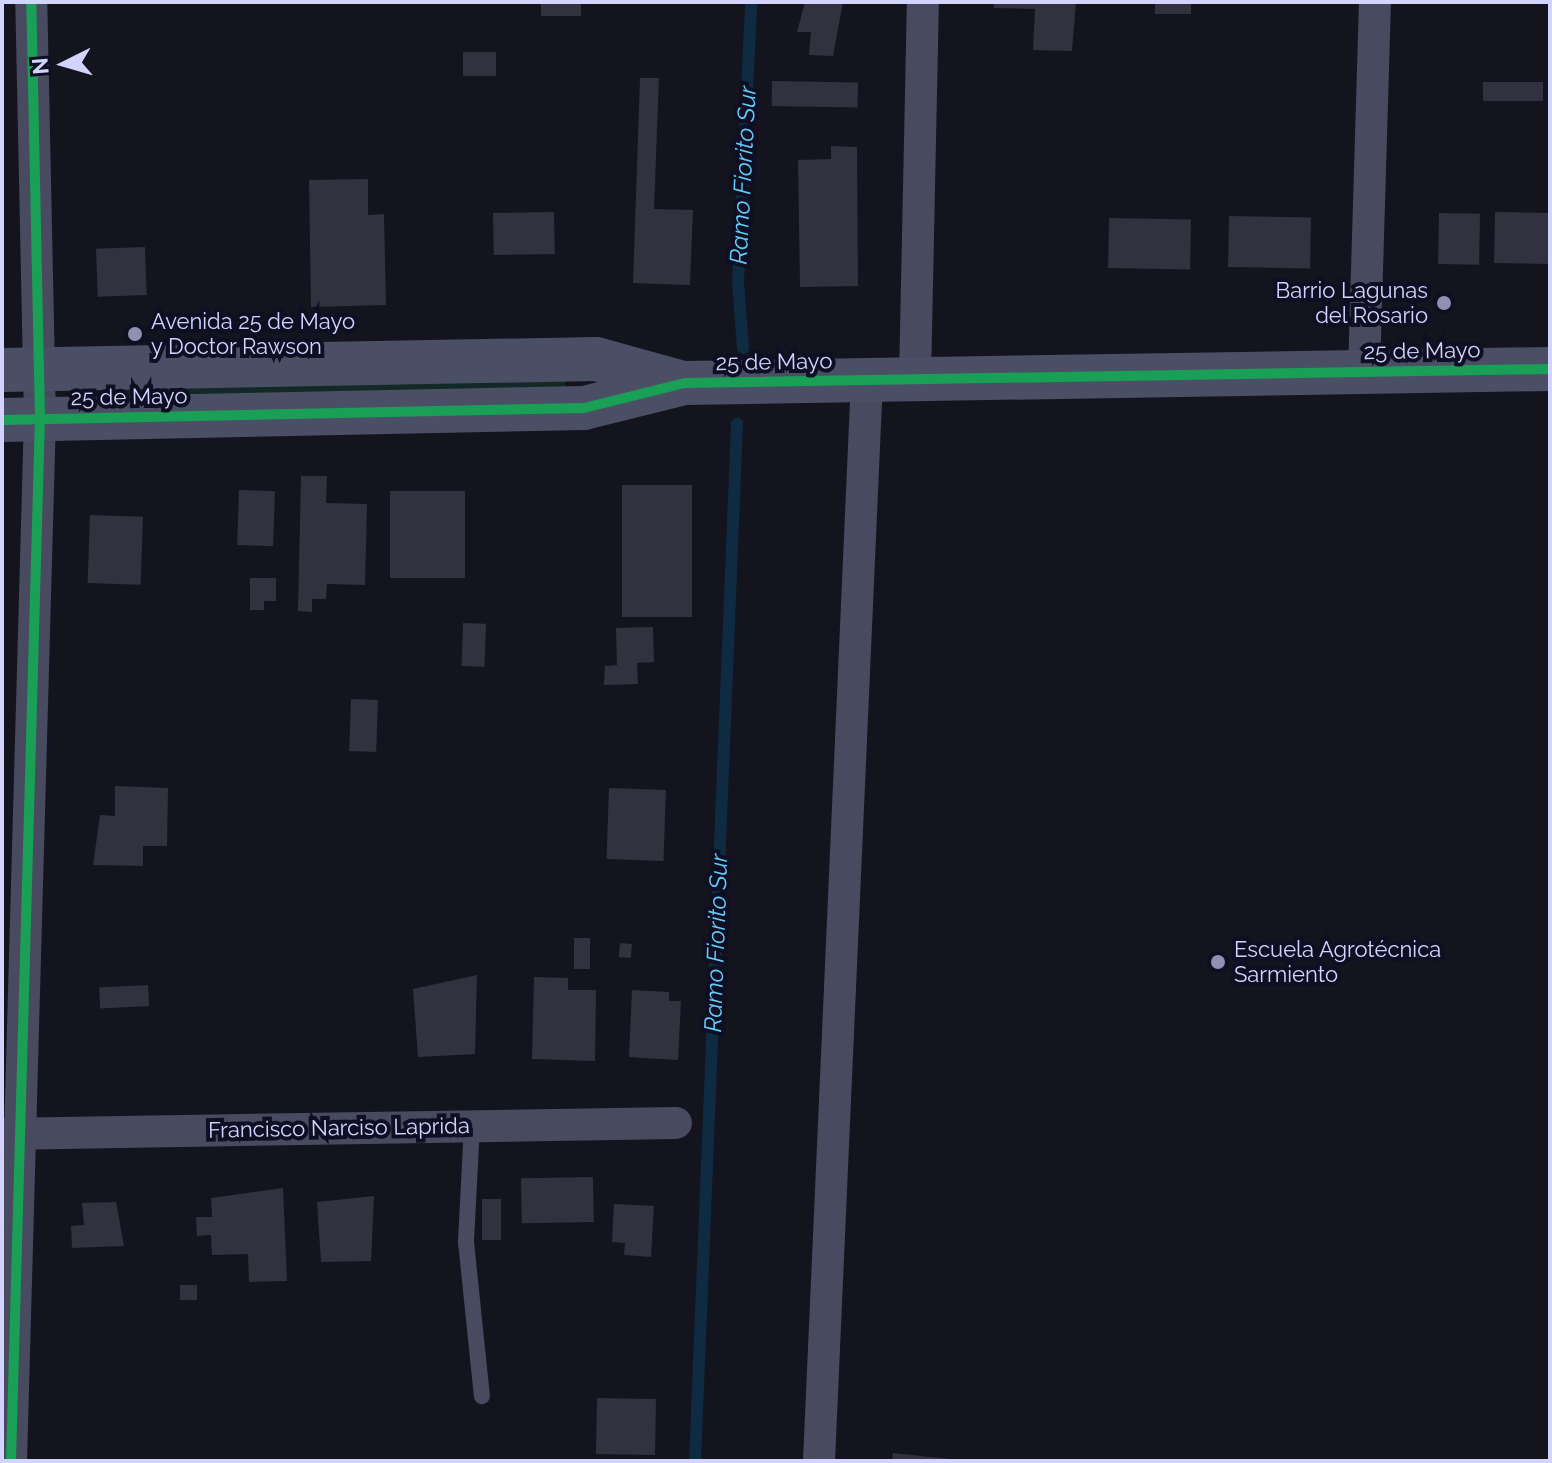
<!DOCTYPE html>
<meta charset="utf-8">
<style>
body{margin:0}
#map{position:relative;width:1552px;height:1463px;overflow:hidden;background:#14141e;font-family:Raleway,sans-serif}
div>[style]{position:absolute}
.green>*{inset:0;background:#122926}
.stream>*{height:12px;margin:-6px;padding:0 6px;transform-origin:6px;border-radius:6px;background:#0f2b42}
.building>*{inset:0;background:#323140;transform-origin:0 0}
.lane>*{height:16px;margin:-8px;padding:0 8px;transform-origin:8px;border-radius:8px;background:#484a5f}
.street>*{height:32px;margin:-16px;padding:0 16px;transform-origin:16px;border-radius:16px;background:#484a5f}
.secondary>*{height:44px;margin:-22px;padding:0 22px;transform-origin:22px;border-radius:22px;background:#4b4f65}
.cycleway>*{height:10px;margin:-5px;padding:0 5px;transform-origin:5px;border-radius:5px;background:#1a9f57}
.dots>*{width:22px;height:22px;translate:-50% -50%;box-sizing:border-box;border:4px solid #0f0f23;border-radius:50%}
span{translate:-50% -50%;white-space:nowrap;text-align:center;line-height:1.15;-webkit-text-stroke:8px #0f0f23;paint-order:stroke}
.poi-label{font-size:22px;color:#d2d4fe}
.right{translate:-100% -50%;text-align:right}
.left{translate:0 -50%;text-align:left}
.street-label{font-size:22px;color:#d2d4fe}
.water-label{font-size:24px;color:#63ccfa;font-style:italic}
.frame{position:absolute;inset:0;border:4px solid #d2d4fe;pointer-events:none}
.north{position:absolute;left:24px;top:24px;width:80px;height:80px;-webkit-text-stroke:6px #0f0f23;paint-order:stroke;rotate:265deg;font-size:22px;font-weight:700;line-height:32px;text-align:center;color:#d2d4fe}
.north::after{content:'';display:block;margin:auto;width:28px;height:36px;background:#d2d4fe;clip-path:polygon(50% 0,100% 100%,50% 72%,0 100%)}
</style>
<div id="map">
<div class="green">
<div style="clip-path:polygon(565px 381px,565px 387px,115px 396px,118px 388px)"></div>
</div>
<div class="stream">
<div style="left:743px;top:348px;width:66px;rotate:-94.3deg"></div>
<div style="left:738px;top:282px;width:280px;rotate:-87.3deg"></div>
<div style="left:695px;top:1461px;width:1038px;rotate:-87.68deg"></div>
</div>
<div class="building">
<div style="left:541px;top:2px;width:40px;height:14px"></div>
<div style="clip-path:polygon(805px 2px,843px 2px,833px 56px,809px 55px,811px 32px,797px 32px)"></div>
<div style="clip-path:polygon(994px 2px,1076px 2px,1072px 51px,1033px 50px,1035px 9px,994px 8px)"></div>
<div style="left:1155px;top:2px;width:36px;height:12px"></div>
<div style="left:496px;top:52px;width:24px;height:33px;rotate:90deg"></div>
<div style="clip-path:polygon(640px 78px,659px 78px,654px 209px,693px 210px,690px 285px,633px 283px)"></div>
<div style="left:772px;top:81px;width:86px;height:25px;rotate:1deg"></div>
<div style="left:1543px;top:82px;width:19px;height:60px;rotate:90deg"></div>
<div style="clip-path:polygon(831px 146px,857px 147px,858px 286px,800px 287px,798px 160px,831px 159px)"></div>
<div style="clip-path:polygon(368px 179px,368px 215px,384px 214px,386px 305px,311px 307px,309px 180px)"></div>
<div style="left:554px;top:212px;width:42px;height:61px;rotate:89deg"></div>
<div style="left:1495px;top:212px;width:55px;height:51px;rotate:1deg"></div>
<div style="left:1439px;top:213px;width:41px;height:51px;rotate:1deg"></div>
<div style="left:1229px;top:216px;width:82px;height:51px;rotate:1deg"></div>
<div style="left:1109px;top:218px;width:82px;height:50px;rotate:1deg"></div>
<div style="left:145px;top:247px;width:48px;height:49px;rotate:88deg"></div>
<div style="clip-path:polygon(301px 476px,327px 476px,326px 503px,367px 504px,365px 585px,327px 584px,326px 599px,312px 599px,312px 612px,298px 611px)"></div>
<div style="left:622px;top:485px;width:70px;height:132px"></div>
<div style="left:239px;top:490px;width:36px;height:55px;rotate:2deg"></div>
<div style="left:465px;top:491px;width:87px;height:75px;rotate:90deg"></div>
<div style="left:90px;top:515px;width:53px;height:68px;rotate:2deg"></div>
<div style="clip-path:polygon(250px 578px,276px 578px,276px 601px,264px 601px,264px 610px,250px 610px)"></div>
<div style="left:463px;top:623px;width:23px;height:43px;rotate:2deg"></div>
<div style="clip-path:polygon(653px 627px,654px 662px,637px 663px,638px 684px,604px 685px,605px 666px,617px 665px,616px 628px)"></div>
<div style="left:351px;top:699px;width:27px;height:52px;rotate:2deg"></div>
<div style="clip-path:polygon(115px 786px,168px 788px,167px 846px,143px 846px,143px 866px,93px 865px,100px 815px,115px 816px)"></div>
<div style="left:609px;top:788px;width:57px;height:71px;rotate:2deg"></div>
<div style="left:574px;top:938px;width:16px;height:31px"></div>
<div style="left:620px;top:943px;width:12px;height:14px;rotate:5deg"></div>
<div style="clip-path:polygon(477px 975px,475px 1054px,418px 1057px,413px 989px)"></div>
<div style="clip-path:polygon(534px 977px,568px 978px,568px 990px,596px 990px,595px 1061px,532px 1059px)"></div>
<div style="left:148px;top:985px;width:21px;height:49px;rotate:87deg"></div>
<div style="clip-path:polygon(632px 990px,669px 992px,669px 1001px,681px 1001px,678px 1060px,629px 1057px)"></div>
<div style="left:593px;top:1177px;width:45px;height:72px;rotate:89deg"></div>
<div style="clip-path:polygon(283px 1188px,287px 1281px,249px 1282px,248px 1254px,212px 1255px,211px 1235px,197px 1236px,196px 1217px,212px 1217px,211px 1198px)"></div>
<div style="clip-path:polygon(374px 1196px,371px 1261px,321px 1262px,317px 1202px)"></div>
<div style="left:482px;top:1199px;width:19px;height:41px"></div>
<div style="clip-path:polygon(116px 1202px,124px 1246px,72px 1248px,71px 1226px,84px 1225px,82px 1203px)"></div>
<div style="clip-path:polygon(614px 1204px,654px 1206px,651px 1257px,624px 1255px,625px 1243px,612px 1242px)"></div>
<div style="left:180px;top:1285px;width:17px;height:15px"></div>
<div style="left:597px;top:1398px;width:59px;height:56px;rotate:1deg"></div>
<div style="clip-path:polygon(893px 1453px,950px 1459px,950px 1461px,892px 1461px)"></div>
</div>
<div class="lane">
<div style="left:472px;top:1126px;width:116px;rotate:93deg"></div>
<div style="left:466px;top:1242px;width:155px;rotate:84.1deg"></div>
</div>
<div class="street">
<div style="left:1364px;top:372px;width:370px;rotate:-88.3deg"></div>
<div style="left:915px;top:379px;width:377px;rotate:-88.8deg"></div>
<div style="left:2px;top:1134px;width:674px;rotate:-0.94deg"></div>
<div style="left:11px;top:1461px;width:1042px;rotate:-88.41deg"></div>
<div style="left:40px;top:419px;width:417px;rotate:-91.2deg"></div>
<div style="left:819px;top:1461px;width:1081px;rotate:-87.46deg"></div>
</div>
<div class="secondary">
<div style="left:2px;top:370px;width:594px;rotate:-1.06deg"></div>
<div style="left:596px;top:359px;width:90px;rotate:15.4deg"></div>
<div style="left:2px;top:420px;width:582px;rotate:-1.18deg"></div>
<div style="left:584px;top:408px;width:104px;rotate:-13.9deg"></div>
<div style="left:685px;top:383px;width:865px;rotate:-0.93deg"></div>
</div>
<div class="cycleway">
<div style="left:2px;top:420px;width:582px;rotate:-1.18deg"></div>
<div style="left:584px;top:408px;width:104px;rotate:-13.9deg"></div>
<div style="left:685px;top:383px;width:865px;rotate:-0.93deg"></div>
<div style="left:11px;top:1461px;width:1042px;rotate:-88.41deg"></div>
<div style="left:40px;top:419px;width:417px;rotate:-91.2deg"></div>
</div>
<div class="dots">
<div style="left:1444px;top:303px;background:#9091b0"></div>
<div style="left:135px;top:334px;background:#9091b0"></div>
<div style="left:1218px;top:962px;background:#9091b0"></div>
</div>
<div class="poi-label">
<span class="right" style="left:1428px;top:303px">Barrio Lagunas<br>del Rosario</span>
<span class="left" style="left:151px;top:334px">Avenida 25 de Mayo<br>y Doctor Rawson</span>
<span class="left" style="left:1234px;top:962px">Escuela Agrotécnica<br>Sarmiento</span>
</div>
<div class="street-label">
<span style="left:1422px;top:351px;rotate:-1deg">25 de Mayo</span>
<span style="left:774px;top:362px;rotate:-1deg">25 de Mayo</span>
<span style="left:129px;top:397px;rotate:-1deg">25 de Mayo</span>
<span style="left:339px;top:1128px;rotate:-1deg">Francisco Narciso Laprida</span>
</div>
<div class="water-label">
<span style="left:743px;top:175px;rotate:-87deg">Ramo Fiorito Sur</span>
<span style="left:716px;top:943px;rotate:-88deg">Ramo Fiorito Sur</span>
</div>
<div class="frame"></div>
<div class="north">N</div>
</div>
